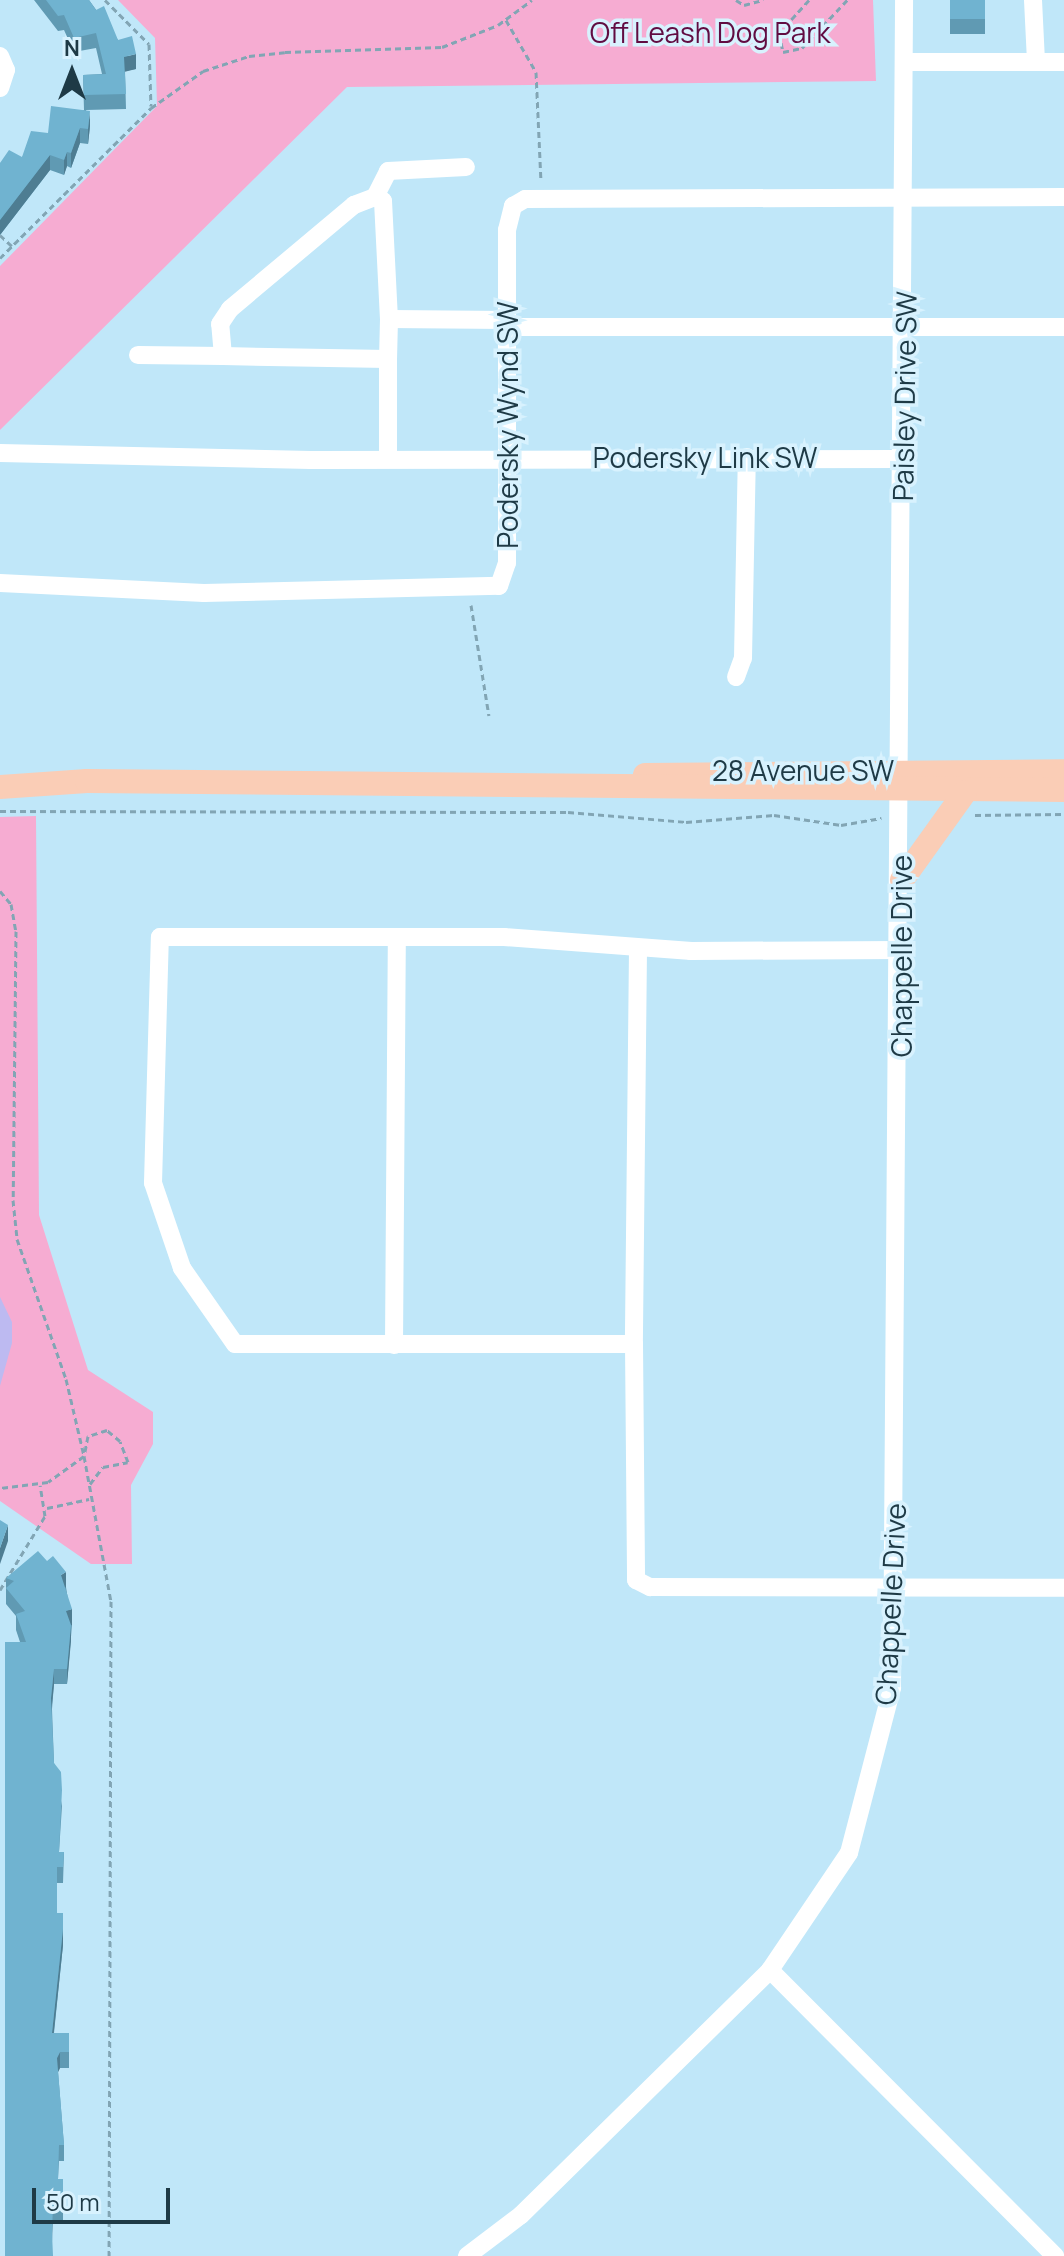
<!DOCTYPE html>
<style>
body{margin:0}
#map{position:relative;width:1064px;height:2256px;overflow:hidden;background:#c0e7f9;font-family:Manrope,sans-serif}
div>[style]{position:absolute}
.green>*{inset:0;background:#f6acd2}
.water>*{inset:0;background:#bdbaf1}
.path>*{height:3px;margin-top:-1.5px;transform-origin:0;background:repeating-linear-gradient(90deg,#82a5b4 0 6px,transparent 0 10px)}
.minor>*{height:18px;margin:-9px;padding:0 9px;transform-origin:9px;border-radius:9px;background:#fff}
.major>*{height:24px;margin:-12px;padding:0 12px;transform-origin:12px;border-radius:12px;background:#facdb6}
.wall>*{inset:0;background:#609ab3;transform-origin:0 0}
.shaded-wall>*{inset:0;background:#4e7d92}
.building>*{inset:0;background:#70b3d0;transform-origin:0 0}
span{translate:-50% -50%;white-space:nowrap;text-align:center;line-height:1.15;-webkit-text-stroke:7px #d8f2fe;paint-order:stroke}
.park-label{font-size:28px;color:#610c42}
.street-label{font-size:28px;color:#1e3a46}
.north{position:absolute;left:32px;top:32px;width:80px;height:80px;-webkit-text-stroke:6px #d8f2fe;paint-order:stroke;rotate:0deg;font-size:22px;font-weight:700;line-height:32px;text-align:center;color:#1e3a46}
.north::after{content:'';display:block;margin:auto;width:28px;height:36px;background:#1e3a46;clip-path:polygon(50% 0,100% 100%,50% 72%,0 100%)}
.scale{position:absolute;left:32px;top:2188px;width:138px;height:36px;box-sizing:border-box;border:4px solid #1e3a46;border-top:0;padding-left:10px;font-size:24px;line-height:28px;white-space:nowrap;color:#1e3a46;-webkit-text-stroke:6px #d8f2fe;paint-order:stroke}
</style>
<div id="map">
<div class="green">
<div style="clip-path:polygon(118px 0,873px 0,876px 81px,347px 87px,0 430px,0 266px,157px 106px,155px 38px)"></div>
<div style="clip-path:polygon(36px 816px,39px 1215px,88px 1370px,153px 1412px,153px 1444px,131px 1485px,132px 1564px,91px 1564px,0 1501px,0 817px)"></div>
</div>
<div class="water">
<div style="clip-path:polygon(0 1297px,12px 1322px,12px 1343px,0 1386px)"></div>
</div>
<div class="path">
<div style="left:105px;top:0;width:62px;rotate:45deg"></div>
<div style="left:149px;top:44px;width:62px;rotate:88.2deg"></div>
<div style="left:736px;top:0;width:9px;rotate:32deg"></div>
<div style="left:744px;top:5px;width:20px;rotate:-15deg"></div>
<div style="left:809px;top:0;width:45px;rotate:132.3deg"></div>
<div style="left:779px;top:33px;width:19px;rotate:78deg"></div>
<div style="left:783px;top:52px;width:19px;rotate:-12deg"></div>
<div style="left:802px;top:48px;width:66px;rotate:-46.8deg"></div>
<div style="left:506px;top:20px;width:60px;rotate:60deg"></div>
<div style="left:536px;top:72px;width:109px;rotate:87.4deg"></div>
<div style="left:0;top:235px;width:16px;rotate:43deg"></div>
<div style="left:0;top:258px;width:213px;rotate:-44.8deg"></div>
<div style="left:151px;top:108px;width:64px;rotate:-35.4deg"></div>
<div style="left:203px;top:71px;width:48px;rotate:-18.1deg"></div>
<div style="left:249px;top:56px;width:36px;rotate:-6deg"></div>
<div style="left:285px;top:52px;width:157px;rotate:-1.8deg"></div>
<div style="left:442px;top:47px;width:60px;rotate:-21.4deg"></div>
<div style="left:498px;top:25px;width:42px;rotate:-36.3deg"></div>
<div style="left:471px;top:605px;width:112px;rotate:80.8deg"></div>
<div style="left:0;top:811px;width:568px;rotate:0.1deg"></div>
<div style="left:568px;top:812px;width:118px;rotate:4.8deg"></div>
<div style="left:686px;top:822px;width:88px;rotate:-4.5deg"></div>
<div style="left:774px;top:815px;width:68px;rotate:8.5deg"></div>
<div style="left:841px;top:825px;width:41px;rotate:-9.9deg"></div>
<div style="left:975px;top:815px;width:89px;rotate:-0.6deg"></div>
<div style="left:0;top:891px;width:17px;rotate:50deg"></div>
<div style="left:11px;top:904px;width:27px;rotate:80deg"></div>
<div style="left:16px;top:931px;width:269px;rotate:90.6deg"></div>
<div style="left:13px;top:1200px;width:39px;rotate:84deg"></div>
<div style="left:17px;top:1239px;width:148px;rotate:70.7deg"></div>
<div style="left:66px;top:1379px;width:79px;rotate:76.8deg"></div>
<div style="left:84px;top:1456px;width:44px;rotate:144.2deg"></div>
<div style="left:48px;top:1482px;width:48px;rotate:172.9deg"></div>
<div style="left:90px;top:1484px;width:21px;rotate:-53deg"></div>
<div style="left:103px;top:1467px;width:25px;rotate:-11deg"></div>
<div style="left:128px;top:1462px;width:22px;rotate:-111deg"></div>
<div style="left:120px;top:1441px;width:17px;rotate:-140deg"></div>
<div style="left:107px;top:1430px;width:20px;rotate:162deg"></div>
<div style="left:88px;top:1436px;width:20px;rotate:101deg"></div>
<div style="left:84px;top:1456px;width:147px;rotate:79.5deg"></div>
<div style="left:111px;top:1601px;width:655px;rotate:90.17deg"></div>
<div style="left:47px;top:1508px;width:43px;rotate:-12.1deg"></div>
<div style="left:0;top:1590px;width:87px;rotate:-58.7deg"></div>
<div style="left:45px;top:1516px;width:31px;rotate:-99deg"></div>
</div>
<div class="minor">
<div style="left:1033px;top:0;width:62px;rotate:87.2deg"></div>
<div style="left:0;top:56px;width:15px;rotate:67deg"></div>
<div style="left:6px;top:70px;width:19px;rotate:108deg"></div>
<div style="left:906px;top:62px;width:158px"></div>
<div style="left:375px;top:197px;width:29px;rotate:-63deg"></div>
<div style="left:388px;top:171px;width:78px;rotate:-2.9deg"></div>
<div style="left:389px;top:319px;width:40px;rotate:91.4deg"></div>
<div style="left:388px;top:359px;width:165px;rotate:-179deg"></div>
<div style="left:223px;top:356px;width:32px;rotate:-95deg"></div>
<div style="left:220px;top:324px;width:18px;rotate:-56deg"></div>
<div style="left:230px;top:309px;width:162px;rotate:-40deg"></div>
<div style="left:354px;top:205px;width:22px;rotate:-21deg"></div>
<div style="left:375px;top:197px;width:9px;rotate:27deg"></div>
<div style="left:383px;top:201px;width:118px;rotate:87.1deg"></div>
<div style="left:389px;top:319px;width:118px;rotate:0.5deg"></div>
<div style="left:507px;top:327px;width:557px"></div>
<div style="left:138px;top:355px;width:85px;rotate:0.7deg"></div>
<div style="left:388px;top:359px;width:99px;rotate:90deg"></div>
<div style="left:0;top:453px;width:311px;rotate:1.3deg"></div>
<div style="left:311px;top:460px;width:592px;rotate:-0.1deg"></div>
<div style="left:0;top:583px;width:204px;rotate:2.8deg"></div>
<div style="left:204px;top:593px;width:295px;rotate:-1.4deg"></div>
<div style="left:499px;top:586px;width:24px;rotate:-71deg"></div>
<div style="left:507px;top:563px;width:333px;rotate:-90deg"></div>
<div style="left:507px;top:230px;width:25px;rotate:-76deg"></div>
<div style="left:513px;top:206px;width:14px;rotate:-30deg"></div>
<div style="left:525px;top:199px;width:539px;rotate:-0.21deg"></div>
<div style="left:736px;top:677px;width:20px;rotate:-70deg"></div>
<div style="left:743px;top:658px;width:201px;rotate:-88.9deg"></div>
<div style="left:638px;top:949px;width:395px;rotate:90.6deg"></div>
<div style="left:634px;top:1344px;width:399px;rotate:180deg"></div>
<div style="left:235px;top:1344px;width:93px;rotate:-124.9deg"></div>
<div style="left:182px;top:1268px;width:90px;rotate:-108.8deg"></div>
<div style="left:153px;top:1183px;width:246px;rotate:-88.4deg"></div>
<div style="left:160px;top:937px;width:344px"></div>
<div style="left:504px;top:937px;width:188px;rotate:4.3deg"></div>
<div style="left:691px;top:951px;width:210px;rotate:-0.3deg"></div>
<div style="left:634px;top:1344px;width:236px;rotate:89.5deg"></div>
<div style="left:636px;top:1580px;width:16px;rotate:27deg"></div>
<div style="left:650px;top:1587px;width:414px;rotate:0.1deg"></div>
<div style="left:394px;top:1345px;width:408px;rotate:-89.6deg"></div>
<div style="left:770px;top:1970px;width:404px;rotate:45.1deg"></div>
<div style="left:467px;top:2256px;width:68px;rotate:-37.2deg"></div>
<div style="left:521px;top:2215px;width:349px;rotate:-44.5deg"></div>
<div style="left:770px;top:1970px;width:141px;rotate:-56deg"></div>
<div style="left:849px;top:1853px;width:171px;rotate:-75.4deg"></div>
<div style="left:892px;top:1688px;width:1688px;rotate:-89.59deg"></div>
</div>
<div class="major">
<div style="left:645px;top:775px;width:419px;rotate:-0.5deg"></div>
<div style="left:0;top:787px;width:87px;rotate:-3.9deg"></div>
<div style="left:87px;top:781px;width:977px;rotate:0.53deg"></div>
<div style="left:902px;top:880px;width:108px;rotate:-54.4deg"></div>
</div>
<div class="wall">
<div style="clip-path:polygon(34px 0,89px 0,118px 40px,136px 69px,125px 71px,126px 109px,86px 110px,90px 126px,88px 144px,80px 143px,71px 168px,67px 166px,64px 175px,50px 170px,0 235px,0 163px,22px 157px,48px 133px,84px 110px,83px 75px,102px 74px,96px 48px,74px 52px,64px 30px,58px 31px)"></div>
<div style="left:950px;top:0;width:35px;height:34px"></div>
<div style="clip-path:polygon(6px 1578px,66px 1587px,72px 1625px,67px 1684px,54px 1684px,52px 1709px,54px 1763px,62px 1806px,59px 1852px,64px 1852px,63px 1883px,57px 1883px,57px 1913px,63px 1913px,63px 1945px,54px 2033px,69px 2033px,69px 2068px,60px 2068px,58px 2072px,64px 2145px,64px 2161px,59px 2161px,58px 2179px,63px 2179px,63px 2220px,53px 2220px,52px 2242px,20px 1642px,16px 1630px,16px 1616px,6px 1604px)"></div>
</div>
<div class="shaded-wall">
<div style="clip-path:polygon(136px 54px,136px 69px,124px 72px,124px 57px)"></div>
<div style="clip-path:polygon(90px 111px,90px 126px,88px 144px,88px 129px)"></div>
<div style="clip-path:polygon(80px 128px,80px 143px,71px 168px,71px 153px)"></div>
<div style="clip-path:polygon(67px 152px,67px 166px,64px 175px,64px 160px)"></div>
<div style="clip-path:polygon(50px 155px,50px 170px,0 235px,0 220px)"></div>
<div style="clip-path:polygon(8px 1525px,8px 1541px,0 1564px,0 1548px)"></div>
<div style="clip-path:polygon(66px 1572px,66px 1587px,61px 1591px,61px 1575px)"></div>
<div style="clip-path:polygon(72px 1609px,72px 1625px,66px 1626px,66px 1611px)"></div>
<div style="clip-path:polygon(71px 1625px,71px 1641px,67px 1684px,67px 1669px)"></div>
<div style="clip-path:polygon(54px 1669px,54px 1684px,51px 1714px,51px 1698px)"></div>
<div style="clip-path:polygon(63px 1929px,63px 1945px,52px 2049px,52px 2033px)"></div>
<div style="clip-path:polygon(60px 2052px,60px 2068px,57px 2074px,57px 2058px)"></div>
</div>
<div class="building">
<div style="clip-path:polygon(46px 0,89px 0,96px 10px,104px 6px,118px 40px,132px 36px,136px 54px,124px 57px,126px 94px,84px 95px,83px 75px,106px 74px,96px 33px,74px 38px,64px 15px,58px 16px)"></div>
<div style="left:950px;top:0;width:35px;height:19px"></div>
<div style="clip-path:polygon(51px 106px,90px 111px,88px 129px,80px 128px,71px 153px,67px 152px,64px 160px,50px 155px,0 220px,0 163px,9px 150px,22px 157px,31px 131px,48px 133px)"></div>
<div style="clip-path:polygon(0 1520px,8px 1525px,0 1548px)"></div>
<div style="clip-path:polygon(38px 1551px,47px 1561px,53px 1556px,66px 1572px,61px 1575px,72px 1609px,66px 1611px,71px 1625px,67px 1669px,54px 1669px,51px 1698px,54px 1763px,61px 1772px,62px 1790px,59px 1852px,64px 1852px,63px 1867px,57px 1867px,57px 1913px,63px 1913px,63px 1929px,52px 2033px,69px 2033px,69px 2052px,60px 2052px,57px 2058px,64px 2145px,59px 2145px,58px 2179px,63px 2179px,63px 2205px,53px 2204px,52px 2233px,53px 2256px,5px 2256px,5px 1642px,26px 1642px,16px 1614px,25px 1611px,6px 1588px,14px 1581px,6px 1578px)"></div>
</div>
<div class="park-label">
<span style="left:710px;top:32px">Off Leash Dog Park</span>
</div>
<div class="street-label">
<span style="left:904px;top:396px;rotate:-89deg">Paisley Drive SW</span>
<span style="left:507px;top:425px;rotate:-90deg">Podersky Wynd SW</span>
<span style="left:705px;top:457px">Podersky Link SW</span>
<span style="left:803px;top:770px">28 Avenue SW</span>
<span style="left:901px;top:956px;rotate:-90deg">Chappelle Drive</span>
<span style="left:890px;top:1604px;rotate:-87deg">Chappelle Drive</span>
</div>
<div class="north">N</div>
<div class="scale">50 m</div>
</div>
